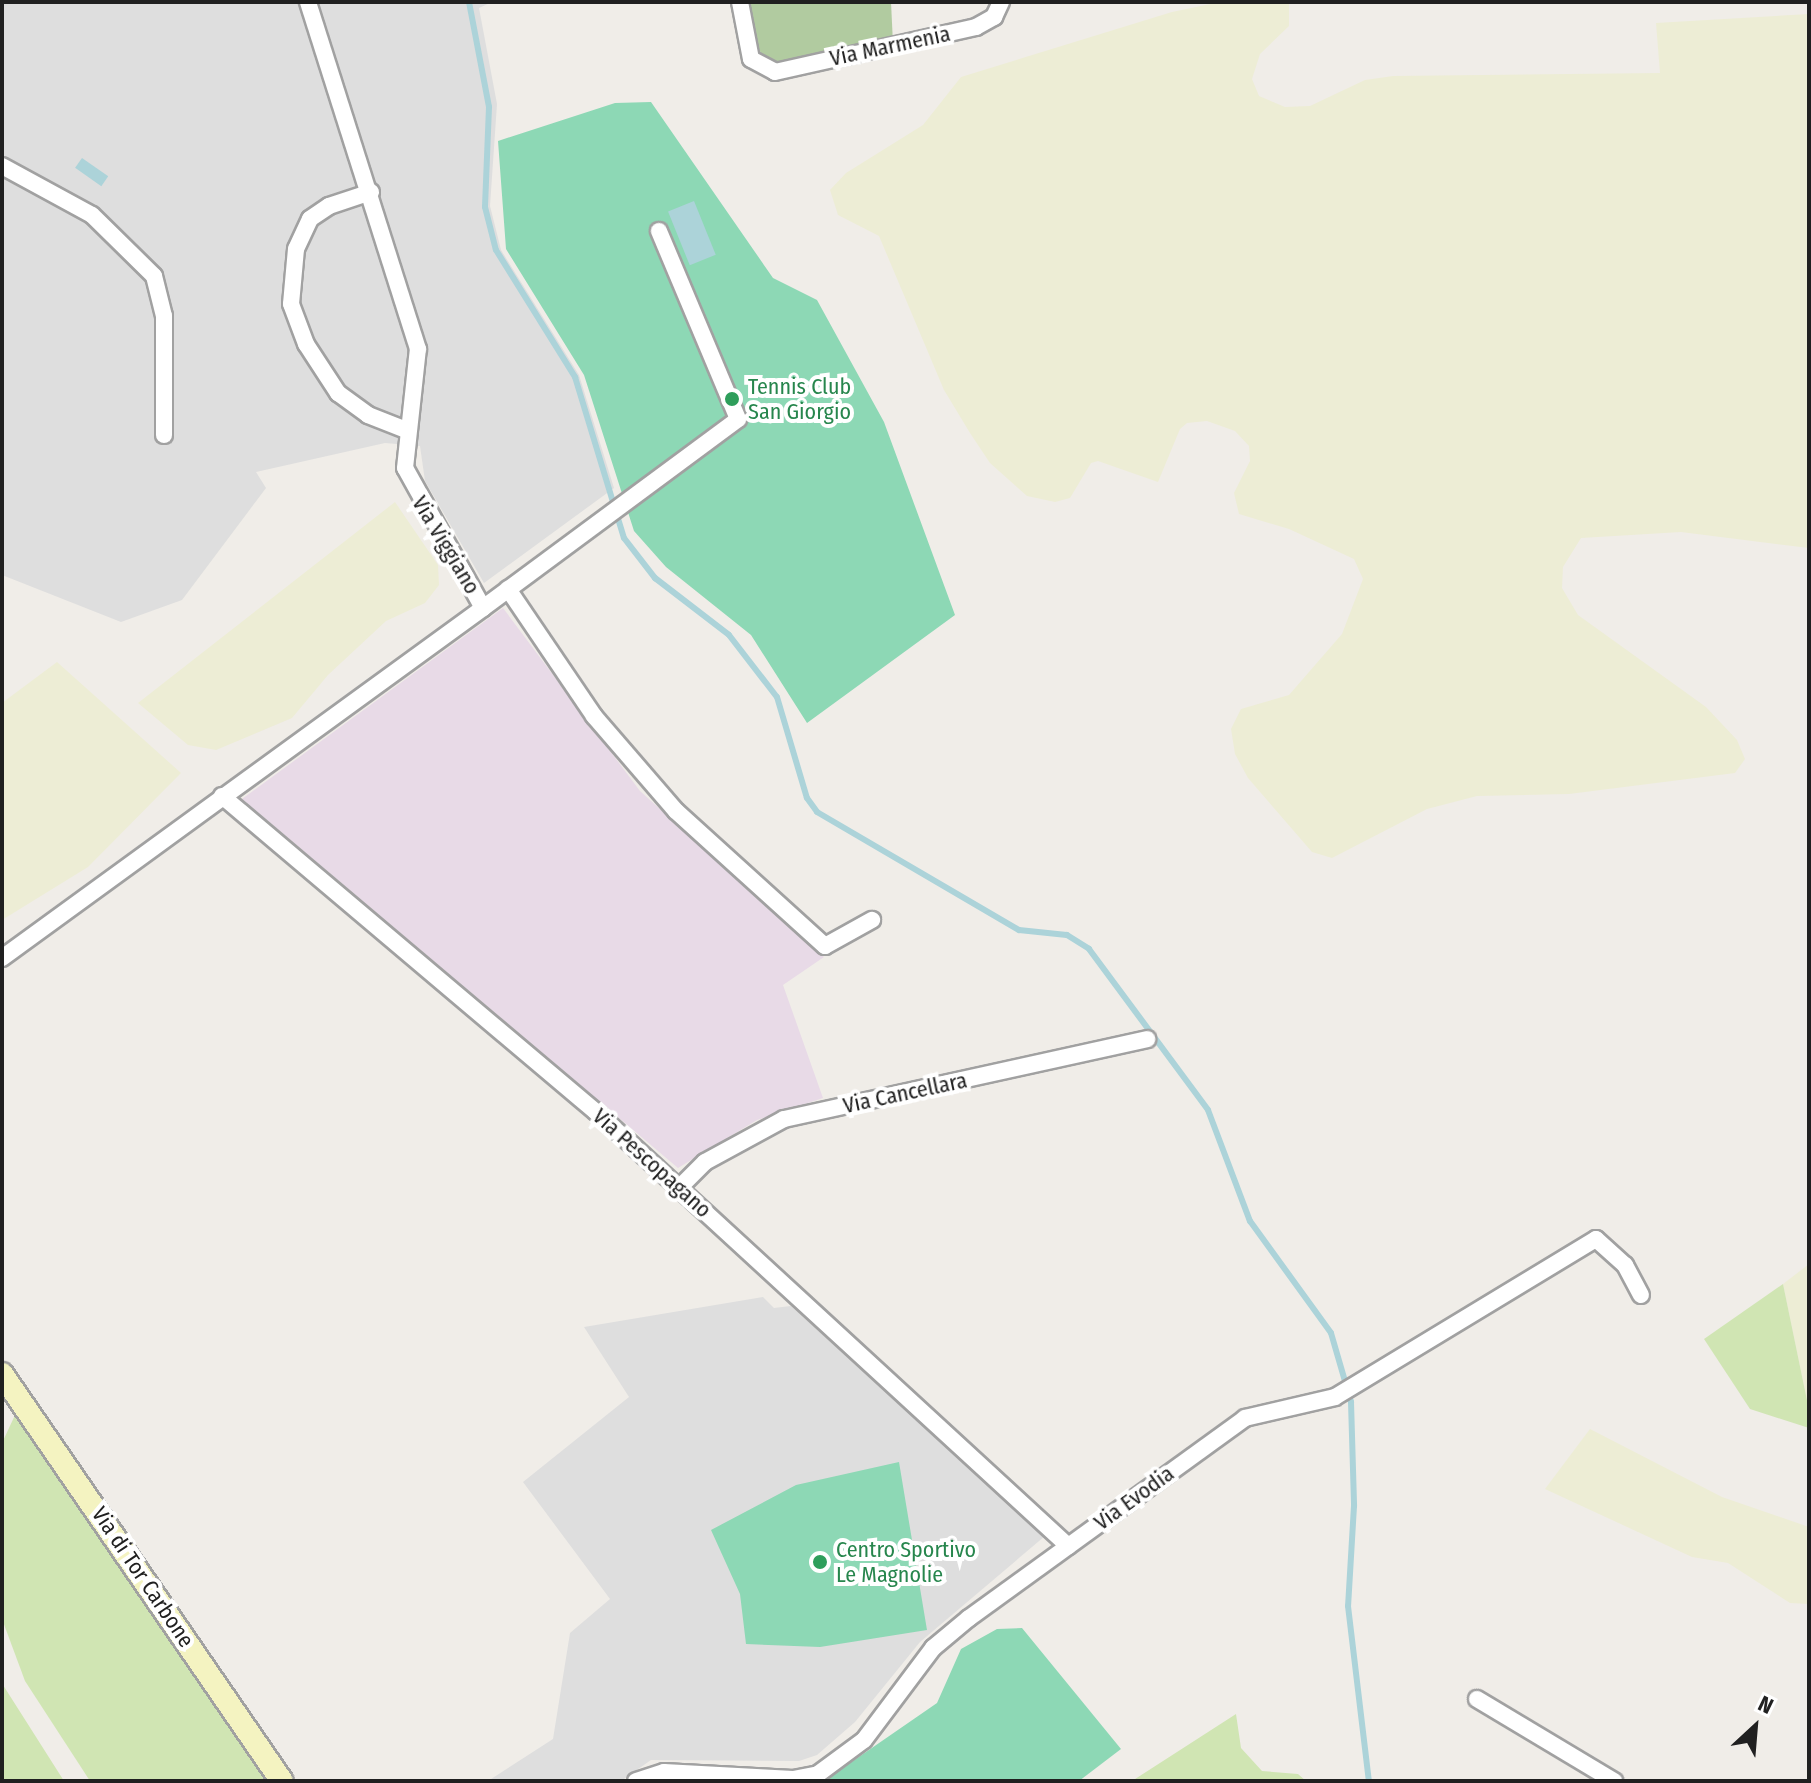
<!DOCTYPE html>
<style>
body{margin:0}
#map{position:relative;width:1811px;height:1783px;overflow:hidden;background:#f0ede8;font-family:"Fira Sans Condensed",sans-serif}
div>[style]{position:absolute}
.residential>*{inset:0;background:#dedede}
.industrial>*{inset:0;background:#e8dae7}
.farmland>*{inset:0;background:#ededd5}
.grass>*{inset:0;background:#d0e5b3}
.forest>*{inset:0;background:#b1cba0}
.pitch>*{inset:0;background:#8dd8b5}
.water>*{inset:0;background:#acd3d9;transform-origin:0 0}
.stream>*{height:6px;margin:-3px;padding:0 3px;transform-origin:3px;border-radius:3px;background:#acd3d9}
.roads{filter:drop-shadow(2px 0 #a1a1a1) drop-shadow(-2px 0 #a1a1a1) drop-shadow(0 2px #a1a1a1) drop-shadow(0 -2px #a1a1a1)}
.street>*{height:16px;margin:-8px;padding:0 8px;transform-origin:8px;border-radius:8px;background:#fff}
.secondary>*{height:22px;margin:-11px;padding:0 11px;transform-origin:11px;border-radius:11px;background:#f4f3c1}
.dots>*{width:22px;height:22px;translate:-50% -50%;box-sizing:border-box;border:4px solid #fff;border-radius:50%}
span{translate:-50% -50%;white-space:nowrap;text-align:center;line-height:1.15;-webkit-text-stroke:8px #fff;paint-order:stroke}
.street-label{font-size:22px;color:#202020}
.leisure-label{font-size:22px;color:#27864d}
.left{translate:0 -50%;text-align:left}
.frame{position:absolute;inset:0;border:4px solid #202020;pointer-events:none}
.north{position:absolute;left:1715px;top:1687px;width:80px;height:80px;-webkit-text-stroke:6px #fff;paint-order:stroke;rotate:26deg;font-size:22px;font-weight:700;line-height:32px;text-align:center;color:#202020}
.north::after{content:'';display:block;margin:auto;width:28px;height:36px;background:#202020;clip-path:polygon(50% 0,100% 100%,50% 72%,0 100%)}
</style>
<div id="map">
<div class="residential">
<div style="clip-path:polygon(2px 2px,492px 2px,479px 8px,497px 104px,490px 206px,501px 250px,579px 375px,614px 488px,484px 583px,425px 481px,420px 446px,385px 443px,256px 472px,266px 488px,182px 600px,121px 622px,2px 575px)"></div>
<div style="clip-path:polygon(763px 1297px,774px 1308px,791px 1306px,1045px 1536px,920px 1642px,855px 1722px,817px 1755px,799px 1761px,651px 1760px,621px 1781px,488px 1781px,553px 1739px,570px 1633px,610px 1599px,523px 1482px,629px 1397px,584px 1327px)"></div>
</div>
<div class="industrial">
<div style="clip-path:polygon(503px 608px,640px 791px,824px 957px,783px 985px,823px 1098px,757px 1120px,678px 1168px,242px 799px)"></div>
</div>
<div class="farmland">
<div style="clip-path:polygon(1220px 2px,1289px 2px,1289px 26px,1260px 54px,1252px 79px,1259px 96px,1285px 107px,1310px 106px,1365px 80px,1393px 76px,1660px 73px,1656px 23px,1809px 14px,1809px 548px,1681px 532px,1581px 538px,1563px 567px,1562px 588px,1578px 615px,1706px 707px,1737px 740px,1745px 759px,1735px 773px,1569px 794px,1477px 796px,1427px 809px,1332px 858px,1312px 852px,1248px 778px,1235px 754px,1231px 729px,1241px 709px,1289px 695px,1342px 634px,1363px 579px,1354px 559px,1289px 529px,1239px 514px,1234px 493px,1250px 461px,1249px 446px,1235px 431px,1207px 421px,1187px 423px,1180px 429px,1158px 482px,1098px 461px,1091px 463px,1070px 498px,1055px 502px,1027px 496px,990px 463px,970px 433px,944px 390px,879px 236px,838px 215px,830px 190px,846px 173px,923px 125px,961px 77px,1172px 12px)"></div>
<div style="clip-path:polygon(395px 502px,438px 565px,439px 585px,425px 603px,386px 621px,328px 675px,292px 718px,216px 750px,188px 745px,138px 703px)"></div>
<div style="clip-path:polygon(57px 662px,181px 773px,88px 867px,2px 920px,2px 703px)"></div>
<div style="clip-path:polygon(1809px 1264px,1809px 1410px,1783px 1284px)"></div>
<div style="clip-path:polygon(1590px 1429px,1722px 1497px,1809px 1527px,1809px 1604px,1790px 1603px,1728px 1563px,1692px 1557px,1545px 1489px)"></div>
</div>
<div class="grass">
<div style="clip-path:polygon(1783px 1284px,1809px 1410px,1809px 1428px,1750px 1409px,1704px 1339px)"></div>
<div style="clip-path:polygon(16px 1413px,267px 1781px,90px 1781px,25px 1681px,2px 1619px,2px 1443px)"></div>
<div style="clip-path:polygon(2px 1681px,3px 1685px,64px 1781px,2px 1781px)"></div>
<div style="clip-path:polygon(1236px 1714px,1241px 1748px,1262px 1771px,1298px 1774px,1306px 1781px,1132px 1781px)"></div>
</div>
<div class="forest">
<div style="clip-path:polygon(741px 2px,891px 2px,893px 44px,768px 72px)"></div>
</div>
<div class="pitch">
<div style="clip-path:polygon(651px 102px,773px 278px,817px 300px,884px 422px,955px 615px,807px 723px,751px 635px,666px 567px,634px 531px,584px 375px,506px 249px,498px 141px,615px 103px)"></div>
<div style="clip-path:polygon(899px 1462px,927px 1630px,820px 1647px,746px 1644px,740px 1594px,711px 1530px,796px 1485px)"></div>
<div style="clip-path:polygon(1022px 1628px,1121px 1749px,1079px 1781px,824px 1781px,937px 1703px,961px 1649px,997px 1629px)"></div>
</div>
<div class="water">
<div style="left:82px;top:158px;width:32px;height:12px;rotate:35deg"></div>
<div style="left:694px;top:201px;width:58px;height:28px;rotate:68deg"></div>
</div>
<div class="stream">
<div style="left:469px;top:2px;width:107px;rotate:79.2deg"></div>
<div style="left:489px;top:107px;width:100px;rotate:92.3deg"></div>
<div style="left:485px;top:207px;width:44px;rotate:75.7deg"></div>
<div style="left:496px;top:250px;width:150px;rotate:58.1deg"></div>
<div style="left:575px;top:377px;width:168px;rotate:73.1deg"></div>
<div style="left:624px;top:538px;width:51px;rotate:52.2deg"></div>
<div style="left:655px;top:578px;width:93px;rotate:37.6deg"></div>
<div style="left:729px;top:635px;width:78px;rotate:52.3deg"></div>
<div style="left:777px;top:697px;width:105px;rotate:73.5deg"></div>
<div style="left:807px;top:798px;width:17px;rotate:54deg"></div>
<div style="left:817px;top:812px;width:234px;rotate:30.3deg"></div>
<div style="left:1019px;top:930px;width:48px;rotate:5.9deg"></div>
<div style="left:1067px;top:935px;width:26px;rotate:32deg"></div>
<div style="left:1089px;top:949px;width:200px;rotate:53.5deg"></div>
<div style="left:1208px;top:1110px;width:119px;rotate:69.3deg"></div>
<div style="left:1250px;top:1221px;width:138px;rotate:54.1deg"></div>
<div style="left:1331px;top:1333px;width:72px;rotate:73.8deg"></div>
<div style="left:1351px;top:1402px;width:104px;rotate:88.3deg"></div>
<div style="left:1354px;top:1506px;width:100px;rotate:93.4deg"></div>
<div style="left:1348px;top:1606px;width:176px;rotate:83.2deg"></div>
</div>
<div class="roads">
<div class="street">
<div style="left:740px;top:2px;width:58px;rotate:79.1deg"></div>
<div style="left:751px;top:59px;width:27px;rotate:28deg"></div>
<div style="left:775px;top:72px;width:206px;rotate:-12.6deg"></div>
<div style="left:976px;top:27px;width:21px;rotate:-29deg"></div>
<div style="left:994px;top:17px;width:17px;rotate:-65deg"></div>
<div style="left:2px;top:166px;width:102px;rotate:28.6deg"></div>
<div style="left:92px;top:215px;width:87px;rotate:44.5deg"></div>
<div style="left:154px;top:276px;width:41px;rotate:76deg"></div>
<div style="left:164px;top:316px;width:119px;rotate:90deg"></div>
<div style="left:371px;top:192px;width:44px;rotate:161.6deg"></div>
<div style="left:329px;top:206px;width:23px;rotate:146deg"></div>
<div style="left:310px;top:219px;width:33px;rotate:115deg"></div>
<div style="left:296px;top:249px;width:55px;rotate:95.2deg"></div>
<div style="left:291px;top:304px;width:43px;rotate:69.4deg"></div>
<div style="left:306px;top:344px;width:59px;rotate:56.9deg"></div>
<div style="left:338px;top:393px;width:37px;rotate:36deg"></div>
<div style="left:368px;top:415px;width:41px;rotate:21.5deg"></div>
<div style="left:508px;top:589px;width:153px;rotate:55.9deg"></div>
<div style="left:594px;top:716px;width:125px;rotate:49.2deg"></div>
<div style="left:676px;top:811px;width:201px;rotate:42.2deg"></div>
<div style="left:825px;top:946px;width:54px;rotate:-29deg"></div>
<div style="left:483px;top:608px;width:317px;rotate:-36.5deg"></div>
<div style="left:738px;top:419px;width:204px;rotate:-112.8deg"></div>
<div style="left:222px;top:796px;width:488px;rotate:40.2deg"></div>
<div style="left:595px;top:1111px;width:643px;rotate:42.6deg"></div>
<div style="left:2px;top:958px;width:595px;rotate:-36.04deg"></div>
<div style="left:483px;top:608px;width:160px;rotate:-119.1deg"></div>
<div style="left:405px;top:468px;width:120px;rotate:-83.8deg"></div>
<div style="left:418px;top:349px;width:364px;rotate:-107.6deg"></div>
<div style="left:680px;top:1187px;width:35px;rotate:-45deg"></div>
<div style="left:705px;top:1162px;width:90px;rotate:-28.6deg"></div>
<div style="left:784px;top:1119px;width:372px;rotate:-12.4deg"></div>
<div style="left:1477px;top:1699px;width:160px;rotate:30.9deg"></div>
<div style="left:636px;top:1781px;width:29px;rotate:-18deg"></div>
<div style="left:664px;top:1772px;width:129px;rotate:3.1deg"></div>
<div style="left:793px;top:1779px;width:25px;rotate:-11deg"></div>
<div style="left:818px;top:1774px;width:57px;rotate:-36.5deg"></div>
<div style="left:864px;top:1740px;width:115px;rotate:-53.1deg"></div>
<div style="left:933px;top:1648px;width:47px;rotate:-39.8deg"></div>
<div style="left:969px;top:1618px;width:341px;rotate:-35.9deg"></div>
<div style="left:1245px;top:1418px;width:92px;rotate:-13.1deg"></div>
<div style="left:1335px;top:1397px;width:305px;rotate:-31.2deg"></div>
<div style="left:1596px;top:1239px;width:39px;rotate:42deg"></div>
<div style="left:1625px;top:1265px;width:34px;rotate:62deg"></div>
</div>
<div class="secondary">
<div style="left:2px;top:1374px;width:494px;rotate:55.5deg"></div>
</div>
</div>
<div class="dots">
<div style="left:732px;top:399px;background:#2e9e5b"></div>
<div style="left:820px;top:1562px;background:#2e9e5b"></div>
</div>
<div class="street-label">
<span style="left:890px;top:46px;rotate:-12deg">Via Marmenia</span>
<span style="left:446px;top:545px;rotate:59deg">Via Viggiano</span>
<span style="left:905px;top:1093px;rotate:-12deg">Via Cancellara</span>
<span style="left:652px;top:1163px;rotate:42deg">Via Pescopagano</span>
<span style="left:1134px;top:1498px;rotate:-36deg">Via Evodia</span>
<span style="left:143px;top:1577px;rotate:56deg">Via di Tor Carbone</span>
</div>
<div class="leisure-label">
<span class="left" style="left:748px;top:399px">Tennis Club<br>San Giorgio</span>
<span class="left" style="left:836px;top:1562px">Centro Sportivo<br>Le Magnolie</span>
</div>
<div class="frame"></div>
<div class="north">N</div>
</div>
